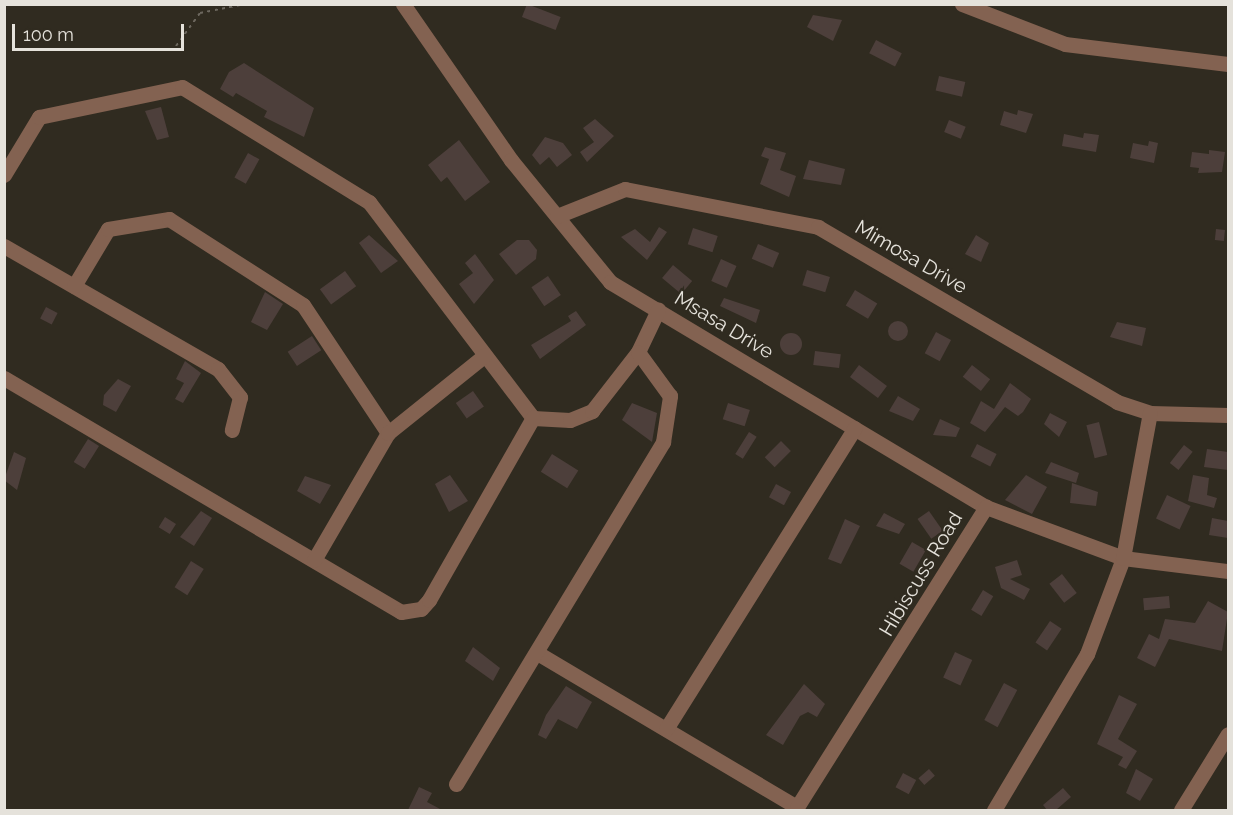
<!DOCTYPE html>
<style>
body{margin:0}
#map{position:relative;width:1233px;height:815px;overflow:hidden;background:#302b20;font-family:Raleway,sans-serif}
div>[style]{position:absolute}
.building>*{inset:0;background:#4d3f3b;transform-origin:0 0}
.round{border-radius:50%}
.path>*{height:2px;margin-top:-1px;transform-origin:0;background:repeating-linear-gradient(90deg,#6c675e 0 3px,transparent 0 7.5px)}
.minor>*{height:15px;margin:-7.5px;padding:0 7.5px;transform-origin:7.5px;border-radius:7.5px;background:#836251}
span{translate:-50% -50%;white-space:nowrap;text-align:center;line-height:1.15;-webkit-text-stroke:4.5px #302b20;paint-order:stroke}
.street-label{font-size:20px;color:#e5e2db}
.frame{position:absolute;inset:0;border:6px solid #e5e2db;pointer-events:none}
.scale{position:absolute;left:12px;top:24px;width:172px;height:27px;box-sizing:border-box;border:3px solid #e5e2db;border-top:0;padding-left:8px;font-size:18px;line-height:21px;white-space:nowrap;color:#e5e2db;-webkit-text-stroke:4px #302b20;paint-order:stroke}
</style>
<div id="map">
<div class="building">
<div style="left:527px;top:4px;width:36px;height:14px;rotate:21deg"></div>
<div style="clip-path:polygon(813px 15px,842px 20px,833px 41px,807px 27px)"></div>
<div style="left:876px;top:40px;width:29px;height:15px;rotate:27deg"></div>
<div style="clip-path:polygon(244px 63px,314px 108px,304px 137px,264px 117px,267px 111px,236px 93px,233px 97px,220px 89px,229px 72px)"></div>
<div style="left:939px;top:76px;width:27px;height:15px;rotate:13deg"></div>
<div style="clip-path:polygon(161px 107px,169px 137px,157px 140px,145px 111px)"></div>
<div style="clip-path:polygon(1018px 110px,1033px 114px,1026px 133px,1000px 125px,1004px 111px,1017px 115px)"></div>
<div style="clip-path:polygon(595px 119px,614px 136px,587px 162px,580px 152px,594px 142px,583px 128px)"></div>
<div style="left:949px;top:120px;width:18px;height:13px;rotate:22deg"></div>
<div style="clip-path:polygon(1084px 133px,1099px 135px,1096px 152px,1062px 146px,1064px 134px,1083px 138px)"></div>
<div style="clip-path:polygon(545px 137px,563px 143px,572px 155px,557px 167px,549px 157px,540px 165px,532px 155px)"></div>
<div style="clip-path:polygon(459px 140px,490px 182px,465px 201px,447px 177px,441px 182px,428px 165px)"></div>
<div style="clip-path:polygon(1149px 141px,1158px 143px,1154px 163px,1130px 158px,1133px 143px,1148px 146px)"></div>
<div style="clip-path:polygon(765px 147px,786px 153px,780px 170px,796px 176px,789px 197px,760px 184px,769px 159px,761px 156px)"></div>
<div style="clip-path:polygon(1209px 150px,1225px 152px,1222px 172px,1198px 173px,1199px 168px,1190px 167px,1192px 152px,1209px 154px)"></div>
<div style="left:248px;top:153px;width:13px;height:28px;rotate:29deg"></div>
<div style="clip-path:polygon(809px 160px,845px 169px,841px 185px,803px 179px)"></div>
<div style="clip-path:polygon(659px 227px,667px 232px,647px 260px,621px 237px,635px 229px,650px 242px)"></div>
<div style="left:693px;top:228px;width:26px;height:17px;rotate:18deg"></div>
<div style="left:1216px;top:229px;width:9px;height:11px;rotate:6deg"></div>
<div style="clip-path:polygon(369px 235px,398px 261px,381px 273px,359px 243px)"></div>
<div style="clip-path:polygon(976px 235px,989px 243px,981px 262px,965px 254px)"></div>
<div style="clip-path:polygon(517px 240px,529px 240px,537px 250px,536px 259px,516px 275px,499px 254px)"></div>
<div style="left:758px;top:244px;width:23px;height:16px;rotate:23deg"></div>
<div style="clip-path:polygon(475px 254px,494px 280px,474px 304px,459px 284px,473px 273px,465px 263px)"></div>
<div style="left:721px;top:259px;width:17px;height:24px;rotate:24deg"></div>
<div style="left:673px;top:265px;width:25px;height:17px;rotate:40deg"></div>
<div style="left:807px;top:270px;width:24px;height:16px;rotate:17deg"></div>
<div style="left:345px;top:271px;width:19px;height:31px;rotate:54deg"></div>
<div style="left:548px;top:276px;width:23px;height:20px;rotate:56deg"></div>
<div style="left:855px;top:290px;width:26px;height:18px;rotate:31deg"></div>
<div style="clip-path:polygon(265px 292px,283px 304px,267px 330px,251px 322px)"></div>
<div style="clip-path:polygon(724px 298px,760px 310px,756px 323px,720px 306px)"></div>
<div style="left:46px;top:307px;width:13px;height:13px;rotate:27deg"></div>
<div style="clip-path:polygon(576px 311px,586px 325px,540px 359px,531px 345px,571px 321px,568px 316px)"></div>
<div class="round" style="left:888px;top:321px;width:20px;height:20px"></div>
<div style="clip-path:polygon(1117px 322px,1146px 328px,1142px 346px,1110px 337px)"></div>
<div style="left:936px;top:332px;width:17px;height:24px;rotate:28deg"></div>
<div class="round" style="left:780px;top:333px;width:22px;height:22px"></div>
<div style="left:312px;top:336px;width:17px;height:29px;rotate:57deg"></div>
<div style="left:815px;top:351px;width:26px;height:14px;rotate:7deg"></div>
<div style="clip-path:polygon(185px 361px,201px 373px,183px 403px,175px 399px,184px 383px,176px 379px)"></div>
<div style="left:859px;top:365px;width:35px;height:15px;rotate:37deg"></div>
<div style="left:972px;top:365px;width:23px;height:15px;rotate:38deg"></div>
<div style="clip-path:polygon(118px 379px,131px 386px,116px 412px,103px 405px,104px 395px)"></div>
<div style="clip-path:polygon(1010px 383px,1031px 399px,1023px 412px,1018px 416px,1005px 407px,985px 432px,970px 423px,981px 401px,994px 409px)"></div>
<div style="left:473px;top:391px;width:19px;height:21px;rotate:55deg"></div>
<div style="clip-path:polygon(898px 396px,920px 409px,913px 421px,889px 411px)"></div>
<div style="clip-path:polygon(632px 403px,657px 413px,652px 442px,622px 420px)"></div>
<div style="left:728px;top:403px;width:23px;height:17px;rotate:18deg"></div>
<div style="clip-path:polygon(1050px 413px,1067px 422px,1059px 437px,1044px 424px)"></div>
<div style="clip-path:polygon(940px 419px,960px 428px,956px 437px,933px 435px)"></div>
<div style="left:1099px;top:422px;width:34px;height:13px;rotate:76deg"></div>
<div style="left:749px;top:432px;width:9px;height:26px;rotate:32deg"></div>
<div style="left:88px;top:439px;width:13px;height:27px;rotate:32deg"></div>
<div style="left:781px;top:441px;width:14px;height:23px;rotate:45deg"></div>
<div style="left:977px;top:444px;width:22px;height:14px;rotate:27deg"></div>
<div style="left:1184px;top:445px;width:11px;height:23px;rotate:38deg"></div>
<div style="clip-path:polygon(1207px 449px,1228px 452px,1228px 470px,1204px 467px)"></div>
<div style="clip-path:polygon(14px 452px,26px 458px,17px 490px,4px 480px)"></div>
<div style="left:552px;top:454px;width:31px;height:21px;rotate:32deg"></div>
<div style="clip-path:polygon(1051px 462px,1079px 473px,1076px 483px,1045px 473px)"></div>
<div style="clip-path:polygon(450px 475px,468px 501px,449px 512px,435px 484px)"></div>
<div style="clip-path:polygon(1026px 475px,1047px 487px,1032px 514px,1005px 500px)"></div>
<div style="clip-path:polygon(1193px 475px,1209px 478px,1207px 495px,1217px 498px,1214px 508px,1188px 501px)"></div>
<div style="clip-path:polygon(305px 476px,331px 485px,320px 504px,297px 491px)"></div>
<div style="clip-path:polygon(1072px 483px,1098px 492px,1096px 506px,1070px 503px)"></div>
<div style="left:776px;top:484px;width:17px;height:15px;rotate:28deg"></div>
<div style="left:1167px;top:495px;width:26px;height:26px;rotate:25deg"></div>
<div style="clip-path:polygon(201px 511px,212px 518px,194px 546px,180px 537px)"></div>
<div style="left:929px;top:511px;width:24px;height:14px;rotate:55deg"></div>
<div style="clip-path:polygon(884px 513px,905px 524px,899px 534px,876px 526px)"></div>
<div style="left:165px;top:517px;width:13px;height:12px;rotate:32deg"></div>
<div style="clip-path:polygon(1212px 518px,1228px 521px,1228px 538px,1209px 535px)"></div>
<div style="clip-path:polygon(845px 519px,860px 526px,841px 564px,828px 559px)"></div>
<div style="left:912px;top:542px;width:16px;height:25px;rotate:30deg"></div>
<div style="clip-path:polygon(1017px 560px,1022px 575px,1010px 579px,1030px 589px,1024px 600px,1001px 588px,995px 567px)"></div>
<div style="left:191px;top:561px;width:15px;height:31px;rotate:32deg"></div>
<div style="left:1062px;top:574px;width:24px;height:16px;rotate:52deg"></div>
<div style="left:983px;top:590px;width:12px;height:23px;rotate:31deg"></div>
<div style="left:1169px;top:596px;width:12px;height:26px;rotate:85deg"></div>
<div style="clip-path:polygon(1208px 601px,1228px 612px,1222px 651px,1169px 639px,1155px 667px,1137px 658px,1149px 634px,1159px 639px,1165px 619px,1195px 623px)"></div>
<div style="left:1050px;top:621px;width:14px;height:26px;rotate:34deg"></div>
<div style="clip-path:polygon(473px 647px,500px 668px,493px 681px,465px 661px)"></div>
<div style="left:955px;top:652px;width:19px;height:28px;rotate:25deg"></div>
<div style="left:1004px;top:683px;width:15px;height:42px;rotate:28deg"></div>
<div style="clip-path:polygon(804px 684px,825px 704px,817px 717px,808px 712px,800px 716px,783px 745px,766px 735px)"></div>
<div style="clip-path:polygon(566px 686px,592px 702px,577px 729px,558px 719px,546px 739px,538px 735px,546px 715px)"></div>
<div style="clip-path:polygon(1119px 695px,1137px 704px,1118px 739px,1137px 751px,1126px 769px,1118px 765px,1123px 757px,1097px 744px)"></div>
<div style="left:929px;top:769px;width:9px;height:14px;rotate:49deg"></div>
<div style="clip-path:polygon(1136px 769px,1153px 779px,1140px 801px,1126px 793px)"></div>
<div style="left:903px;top:773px;width:15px;height:16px;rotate:28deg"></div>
<div style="clip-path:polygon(419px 787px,432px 793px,427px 802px,442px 810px,408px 810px)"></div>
<div style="clip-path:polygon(1063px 788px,1071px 797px,1056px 810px,1047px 810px,1043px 805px)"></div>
</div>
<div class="path">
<div style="left:176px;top:46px;width:41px;rotate:-54deg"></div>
<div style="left:200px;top:13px;width:46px;rotate:-11.3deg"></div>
</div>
<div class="minor">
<div style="left:403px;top:4px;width:190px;rotate:55.3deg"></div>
<div style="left:511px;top:160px;width:157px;rotate:50.9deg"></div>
<div style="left:610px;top:282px;width:438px;rotate:30.9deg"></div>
<div style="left:986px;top:507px;width:146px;rotate:20.4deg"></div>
<div style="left:1123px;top:558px;width:106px;rotate:7.1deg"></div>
<div style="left:962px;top:4px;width:110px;rotate:21.2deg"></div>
<div style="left:1065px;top:44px;width:164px;rotate:7deg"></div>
<div style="left:4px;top:175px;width:68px;rotate:-58.9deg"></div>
<div style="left:39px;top:117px;width:146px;rotate:-11.8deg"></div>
<div style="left:182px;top:87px;width:220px;rotate:31.6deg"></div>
<div style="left:369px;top:202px;width:271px;rotate:52.8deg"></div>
<div style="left:533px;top:418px;width:37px;rotate:3deg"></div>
<div style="left:570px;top:420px;width:24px;rotate:-22deg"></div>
<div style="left:592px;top:411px;width:75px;rotate:-52.1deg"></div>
<div style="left:638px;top:352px;width:47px;rotate:-64.5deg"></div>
<div style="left:557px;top:216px;width:73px;rotate:-21.7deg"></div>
<div style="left:625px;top:189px;width:197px;rotate:11.1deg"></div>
<div style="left:818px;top:227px;width:346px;rotate:30.3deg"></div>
<div style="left:1117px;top:402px;width:35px;rotate:18deg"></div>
<div style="left:1150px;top:413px;width:78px;rotate:1.5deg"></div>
<div style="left:4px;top:246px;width:247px;rotate:29.9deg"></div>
<div style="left:218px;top:369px;width:36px;rotate:52deg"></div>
<div style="left:240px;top:397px;width:34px;rotate:104deg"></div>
<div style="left:74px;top:286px;width:66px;rotate:-59.2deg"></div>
<div style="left:108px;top:229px;width:62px;rotate:-9.3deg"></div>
<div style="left:169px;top:219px;width:159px;rotate:32.7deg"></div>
<div style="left:303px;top:305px;width:154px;rotate:56.4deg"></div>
<div style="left:4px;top:378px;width:461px;rotate:30.5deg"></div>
<div style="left:401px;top:612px;width:20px;rotate:-9deg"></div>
<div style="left:421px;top:609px;width:12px;rotate:-48deg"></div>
<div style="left:429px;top:600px;width:210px;rotate:-60.3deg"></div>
<div style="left:314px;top:560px;width:147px;rotate:-59.8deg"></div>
<div style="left:388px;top:433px;width:124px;rotate:-38.8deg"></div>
<div style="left:539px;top:654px;width:300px;rotate:30.7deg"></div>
<div style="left:797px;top:807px;width:355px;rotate:-57.8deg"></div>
<div style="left:666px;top:729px;width:355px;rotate:-57.9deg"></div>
<div style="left:456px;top:784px;width:400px;rotate:-58.8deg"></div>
<div style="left:663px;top:442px;width:47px;rotate:-81.3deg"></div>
<div style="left:670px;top:396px;width:54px;rotate:-126deg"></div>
<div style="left:994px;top:810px;width:182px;rotate:-59.2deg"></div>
<div style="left:1087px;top:654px;width:103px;rotate:-69.4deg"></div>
<div style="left:1123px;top:558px;width:147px;rotate:-79.5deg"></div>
<div style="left:1181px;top:810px;width:89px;rotate:-58.3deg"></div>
</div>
<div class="street-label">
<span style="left:911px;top:257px;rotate:30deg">Mimosa Drive</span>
<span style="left:724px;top:325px;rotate:31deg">Msasa Drive</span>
<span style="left:921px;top:574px;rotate:-59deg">Hibiscuss Road</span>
</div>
<div class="frame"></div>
<div class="scale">100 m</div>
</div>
